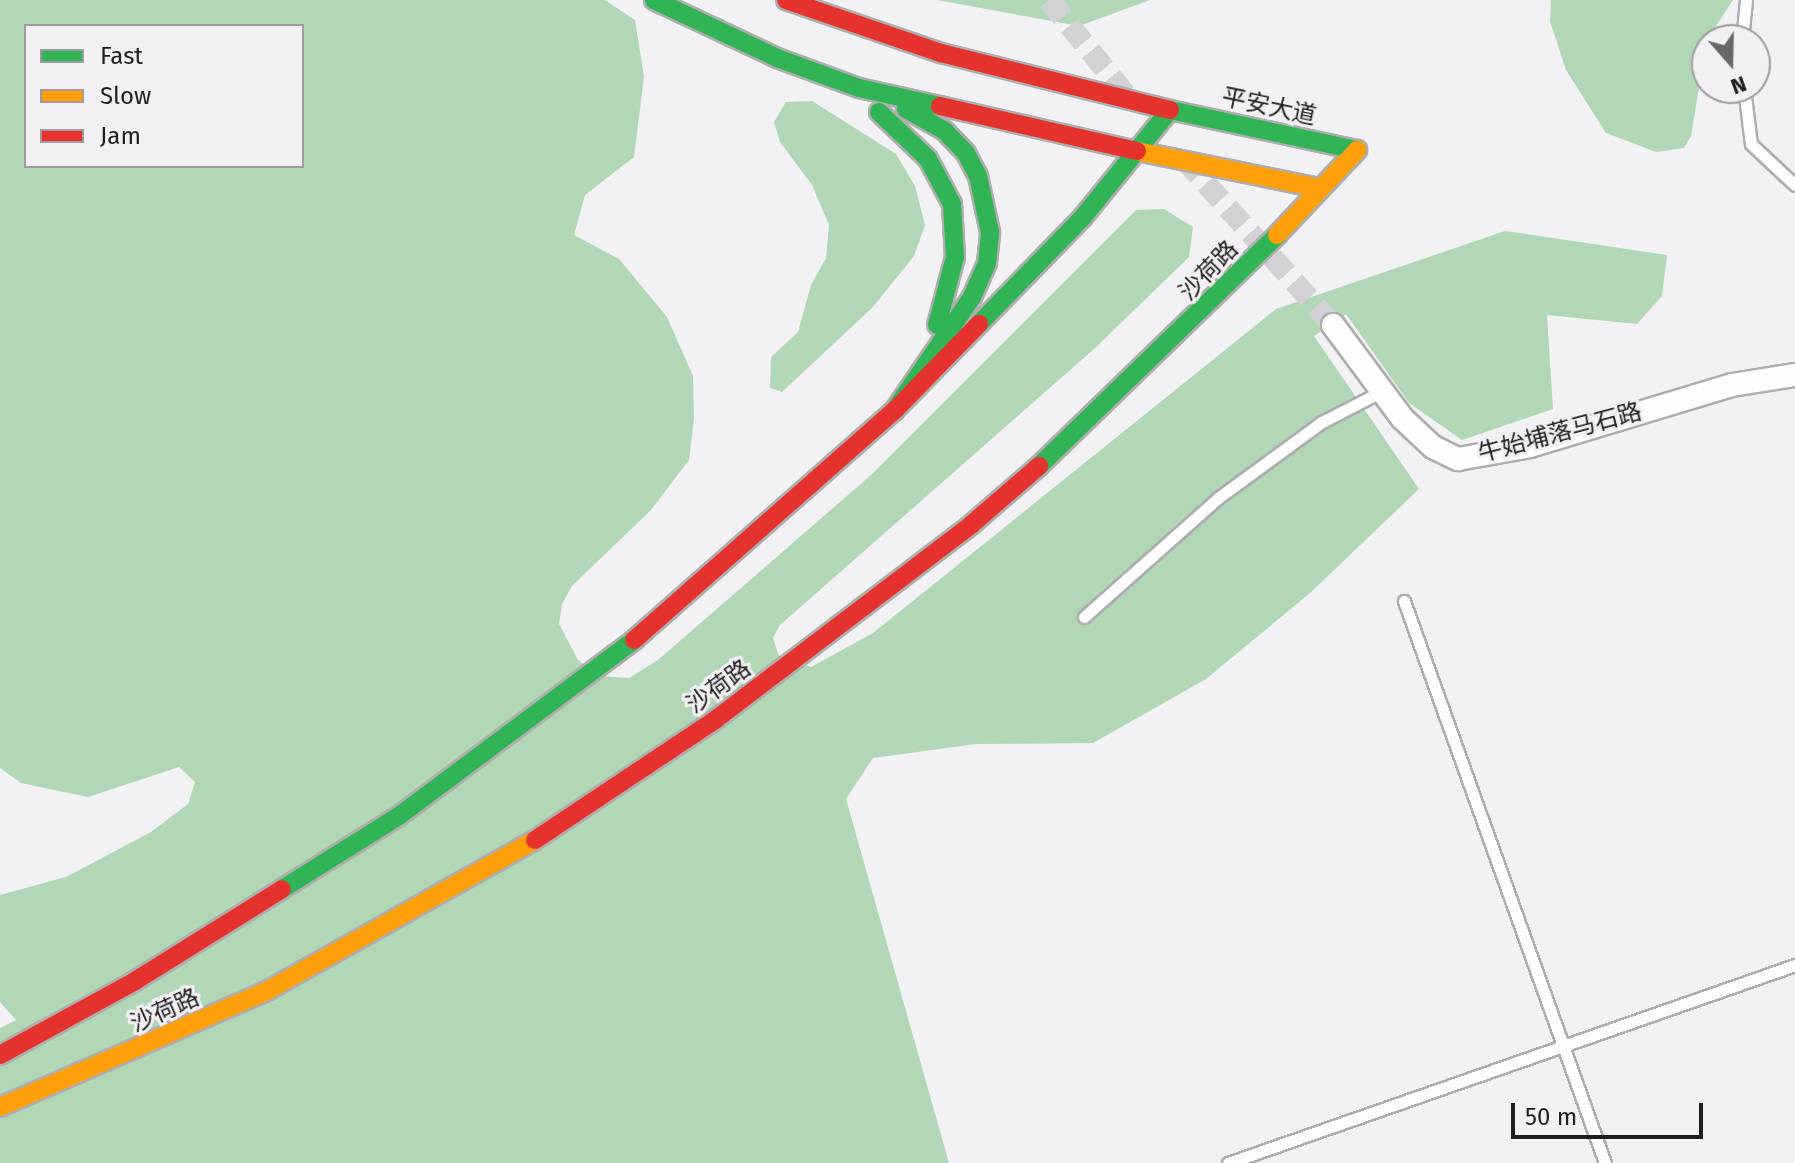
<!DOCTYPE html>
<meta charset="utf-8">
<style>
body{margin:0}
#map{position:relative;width:1795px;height:1163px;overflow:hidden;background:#f2f1f3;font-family:"Fira Sans","Noto Sans SC",sans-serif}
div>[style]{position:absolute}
.forest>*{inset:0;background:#b1d7b6}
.street-tunnel>*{height:22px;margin-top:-11px;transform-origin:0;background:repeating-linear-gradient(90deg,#d2d1d3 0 22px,transparent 0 33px)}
.roads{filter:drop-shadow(2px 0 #afaeaf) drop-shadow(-2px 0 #afaeaf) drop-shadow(0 2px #afaeaf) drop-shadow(0 -2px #afaeaf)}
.lane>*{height:11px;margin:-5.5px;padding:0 5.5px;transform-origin:5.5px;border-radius:5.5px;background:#fdfdfd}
.street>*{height:22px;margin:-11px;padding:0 11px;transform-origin:11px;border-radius:11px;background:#fdfdfd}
.fast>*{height:18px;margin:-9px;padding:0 9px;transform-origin:9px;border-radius:9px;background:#30b455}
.slow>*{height:18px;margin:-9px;padding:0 9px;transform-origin:9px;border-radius:9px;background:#ff9f0a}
.jam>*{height:18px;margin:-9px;padding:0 9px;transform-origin:9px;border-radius:9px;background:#e5322d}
span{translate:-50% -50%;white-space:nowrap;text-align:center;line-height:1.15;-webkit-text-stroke:6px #f3f0f4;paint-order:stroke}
.street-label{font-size:24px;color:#1f1e1f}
.legend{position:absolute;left:24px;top:24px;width:280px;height:144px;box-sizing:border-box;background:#f3f0f4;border:2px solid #9e9c9f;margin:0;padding:10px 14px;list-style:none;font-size:24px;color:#1f1e1f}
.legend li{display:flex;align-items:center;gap:16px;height:40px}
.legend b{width:40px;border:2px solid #9e9c9f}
.north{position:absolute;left:1691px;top:24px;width:80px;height:80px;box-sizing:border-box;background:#f3f0f4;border:2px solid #9e9c9f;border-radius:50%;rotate:160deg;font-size:22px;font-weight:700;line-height:32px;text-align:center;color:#1f1e1f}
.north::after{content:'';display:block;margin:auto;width:28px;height:36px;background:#696869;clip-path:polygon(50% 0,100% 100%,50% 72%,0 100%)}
.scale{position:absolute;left:1511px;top:1103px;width:192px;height:36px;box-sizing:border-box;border:4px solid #1f1e1f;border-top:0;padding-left:10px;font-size:24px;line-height:28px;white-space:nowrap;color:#1f1e1f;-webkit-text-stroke:6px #f3f0f4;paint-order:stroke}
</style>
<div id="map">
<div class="forest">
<div style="clip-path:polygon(evenodd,0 0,605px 0,635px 20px,644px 77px,634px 157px,585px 195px,574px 235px,619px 259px,667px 317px,693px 376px,694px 418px,689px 460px,651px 510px,572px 586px,562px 604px,559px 624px,578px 660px,599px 676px,629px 678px,658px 660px,871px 475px,1136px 210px,1164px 209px,1193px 227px,1189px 257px,1094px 349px,780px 625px,773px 638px,779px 656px,811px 667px,873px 633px,1276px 309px,1505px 231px,1667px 255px,1662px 296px,1637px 324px,1547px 315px,1553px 409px,1462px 440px,1409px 403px,1346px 314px,1314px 336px,1419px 489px,1310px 593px,1206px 679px,1093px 743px,976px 744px,873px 758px,846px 799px,949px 1163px,0 1163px,0 1028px,16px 1020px,0 1002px,0 895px,66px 877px,151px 832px,188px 804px,195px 782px,179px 767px,88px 797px,21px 783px,0 768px,0 0,26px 26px,302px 26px,302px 166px,26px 166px,26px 26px)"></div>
<div style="clip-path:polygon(937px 0,1150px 0,1079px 26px)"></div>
<div style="clip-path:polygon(1551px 0,1733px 0,1707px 40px,1691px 136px,1684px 148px,1656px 152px,1606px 133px,1566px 70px,1550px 21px)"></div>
<div style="clip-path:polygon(812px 101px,896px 154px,915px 186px,925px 225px,914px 256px,872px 308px,782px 392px,770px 388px,771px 357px,798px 332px,811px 285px,826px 258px,829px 225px,812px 185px,780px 142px,774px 122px,786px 102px)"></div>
</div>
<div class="street-tunnel">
<div style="left:1049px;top:0;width:122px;rotate:51deg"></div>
<div style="left:1184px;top:159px;width:223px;rotate:48.1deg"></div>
</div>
<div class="roads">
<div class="lane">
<div style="left:1742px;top:40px;width:40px;rotate:-84.3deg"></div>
<div style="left:1744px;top:88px;width:56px;rotate:82.9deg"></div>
<div style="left:1751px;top:144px;width:60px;rotate:43deg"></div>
<div style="left:1404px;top:601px;width:597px;rotate:70.32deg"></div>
<div style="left:1084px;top:617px;width:179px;rotate:-41.6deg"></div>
<div style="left:1218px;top:498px;width:129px;rotate:-36.2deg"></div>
<div style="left:1322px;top:422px;width:68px;rotate:-27.3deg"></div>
<div style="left:1228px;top:1163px;width:601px;rotate:-19.25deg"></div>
</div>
<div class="street">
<div style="left:1333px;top:325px;width:116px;rotate:53.4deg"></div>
<div style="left:1402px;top:418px;width:42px;rotate:43.1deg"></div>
<div style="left:1433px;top:447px;width:28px;rotate:26deg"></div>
<div style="left:1458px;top:459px;width:73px;rotate:-10.2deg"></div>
<div style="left:1530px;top:446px;width:211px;rotate:-16.8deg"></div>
<div style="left:1732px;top:385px;width:64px;rotate:-9deg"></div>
</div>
<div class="fast">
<div style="left:654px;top:0;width:136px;rotate:25.2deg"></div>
<div style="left:777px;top:58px;width:87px;rotate:20.1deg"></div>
<div style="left:859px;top:88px;width:83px;rotate:12.5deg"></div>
<div style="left:879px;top:112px;width:68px;rotate:43.8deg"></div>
<div style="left:928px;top:159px;width:51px;rotate:61.9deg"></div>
<div style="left:952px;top:204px;width:53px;rotate:86.8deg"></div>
<div style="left:955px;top:257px;width:70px;rotate:104.8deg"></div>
<div style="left:979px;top:324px;width:149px;rotate:-45.8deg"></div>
<div style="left:1083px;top:217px;width:138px;rotate:-50.9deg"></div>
<div style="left:1170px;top:110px;width:191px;rotate:12.1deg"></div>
<div style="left:894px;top:411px;width:138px;rotate:-55.6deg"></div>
<div style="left:972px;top:297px;width:37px;rotate:-66deg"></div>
<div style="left:987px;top:263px;width:31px;rotate:-84deg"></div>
<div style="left:990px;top:232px;width:57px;rotate:-102.1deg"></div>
<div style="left:978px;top:176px;width:26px;rotate:-118deg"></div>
<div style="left:966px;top:153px;width:30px;rotate:-134deg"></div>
<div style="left:945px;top:131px;width:45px;rotate:-150.6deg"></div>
<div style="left:1039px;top:466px;width:332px;rotate:-44.1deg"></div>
<div style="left:282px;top:889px;width:138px;rotate:-32deg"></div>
<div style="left:399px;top:816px;width:294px;rotate:-36.8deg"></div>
</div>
<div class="slow">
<div style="left:1137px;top:151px;width:186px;rotate:11.5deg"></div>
<div style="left:1277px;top:235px;width:117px;rotate:-46.7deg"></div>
<div style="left:0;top:1107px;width:289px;rotate:-23.5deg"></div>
<div style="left:265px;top:992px;width:310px;rotate:-29.4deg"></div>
</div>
<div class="jam">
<div style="left:786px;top:0;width:164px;rotate:18.9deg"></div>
<div style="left:941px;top:53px;width:236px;rotate:14deg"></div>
<div style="left:940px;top:106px;width:202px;rotate:12.9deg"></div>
<div style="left:634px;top:640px;width:346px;rotate:-41.4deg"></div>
<div style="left:894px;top:411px;width:122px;rotate:-45.7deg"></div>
<div style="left:535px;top:840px;width:216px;rotate:-33.7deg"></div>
<div style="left:715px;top:720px;width:323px;rotate:-37.3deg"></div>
<div style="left:972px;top:524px;width:89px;rotate:-40.9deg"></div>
<div style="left:0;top:1055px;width:154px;rotate:-28.7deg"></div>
<div style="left:135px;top:981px;width:173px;rotate:-32deg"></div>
</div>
</div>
<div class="street-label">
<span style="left:1269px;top:107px;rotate:12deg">平安大道</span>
<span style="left:1209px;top:271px;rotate:-46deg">沙荷路</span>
<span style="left:1560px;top:433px;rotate:-15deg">牛始埔落马石路</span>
<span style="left:719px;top:687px;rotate:-36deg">沙荷路</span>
<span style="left:165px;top:1011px;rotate:-24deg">沙荷路</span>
</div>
<ul class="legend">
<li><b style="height:10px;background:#30b455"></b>Fast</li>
<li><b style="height:10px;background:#ff9f0a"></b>Slow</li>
<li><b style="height:10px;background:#e5322d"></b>Jam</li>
</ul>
<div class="north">N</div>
<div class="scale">50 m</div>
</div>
